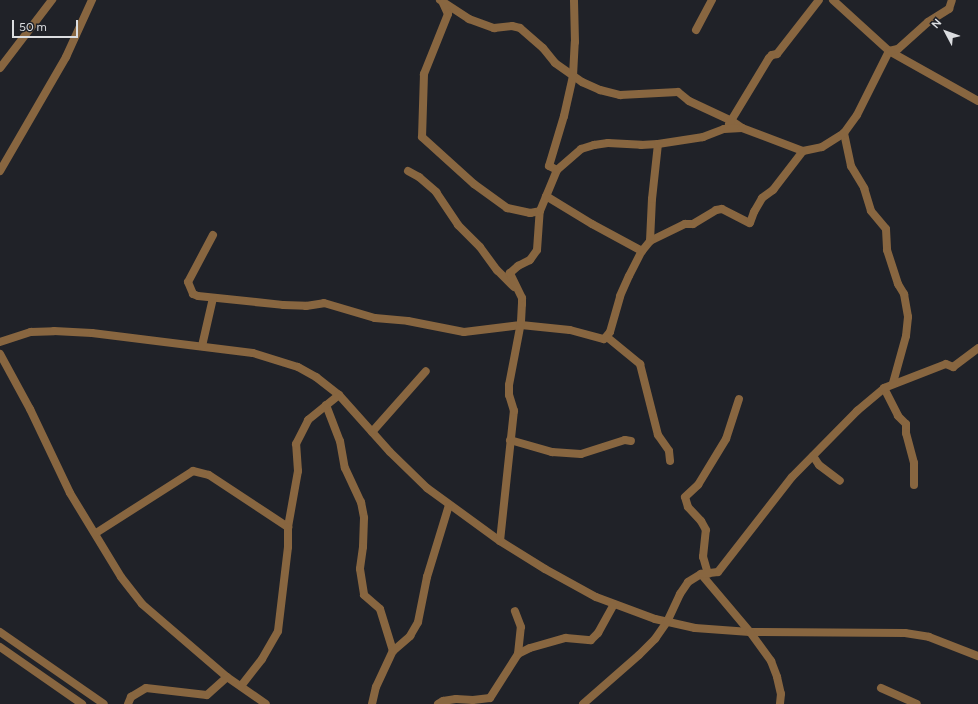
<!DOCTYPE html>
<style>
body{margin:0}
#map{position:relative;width:978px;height:704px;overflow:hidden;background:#202228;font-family:Figtree,sans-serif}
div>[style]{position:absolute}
.minor>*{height:8px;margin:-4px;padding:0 4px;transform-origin:4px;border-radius:4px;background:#886640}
.tertiary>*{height:8px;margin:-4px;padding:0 4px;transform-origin:4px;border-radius:4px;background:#886640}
span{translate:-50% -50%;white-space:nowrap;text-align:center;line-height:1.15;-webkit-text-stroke:4px #202228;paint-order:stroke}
.north{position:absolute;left:926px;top:12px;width:40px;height:40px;-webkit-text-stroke:3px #202228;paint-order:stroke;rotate:311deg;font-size:11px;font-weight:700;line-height:16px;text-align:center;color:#dbdde0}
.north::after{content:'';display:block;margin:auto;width:14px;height:18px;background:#dbdde0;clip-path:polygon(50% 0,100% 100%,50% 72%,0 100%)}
.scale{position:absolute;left:12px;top:20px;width:66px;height:18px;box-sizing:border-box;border:2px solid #dbdde0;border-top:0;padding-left:5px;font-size:12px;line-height:14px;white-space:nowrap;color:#dbdde0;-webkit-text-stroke:3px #202228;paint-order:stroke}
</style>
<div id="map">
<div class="minor">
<div style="left:440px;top:0;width:35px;rotate:33deg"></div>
<div style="left:469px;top:19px;width:27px;rotate:20deg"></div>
<div style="left:494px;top:28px;width:18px;rotate:-6deg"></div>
<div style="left:512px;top:26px;width:8px;rotate:14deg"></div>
<div style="left:520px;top:28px;width:30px;rotate:41deg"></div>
<div style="left:543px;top:48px;width:19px;rotate:51deg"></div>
<div style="left:555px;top:63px;width:33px;rotate:35deg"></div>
<div style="left:582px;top:82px;width:20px;rotate:24deg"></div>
<div style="left:600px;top:90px;width:21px;rotate:14deg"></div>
<div style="left:620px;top:95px;width:58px;rotate:-3deg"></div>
<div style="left:678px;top:92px;width:14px;rotate:39deg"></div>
<div style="left:689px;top:101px;width:47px;rotate:24.9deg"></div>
<div style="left:732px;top:121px;width:12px;rotate:35deg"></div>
<div style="left:833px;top:0;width:76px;rotate:42.3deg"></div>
<div style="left:889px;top:51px;width:102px;rotate:29.3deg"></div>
<div style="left:443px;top:3px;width:12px;rotate:66deg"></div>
<div style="left:448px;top:14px;width:65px;rotate:111.8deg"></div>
<div style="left:424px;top:74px;width:63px;rotate:91.8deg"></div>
<div style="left:422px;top:137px;width:70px;rotate:42.1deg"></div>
<div style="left:474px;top:184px;width:41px;rotate:36deg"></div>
<div style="left:507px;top:208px;width:24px;rotate:12deg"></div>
<div style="left:530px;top:213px;width:10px;rotate:-11deg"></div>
<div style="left:696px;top:30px;width:34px;rotate:-62deg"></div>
<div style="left:0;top:68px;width:86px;rotate:-52.6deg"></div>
<div style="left:729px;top:124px;width:77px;rotate:-58.8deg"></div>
<div style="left:769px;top:58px;width:4px;rotate:-45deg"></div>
<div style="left:772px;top:55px;width:5px;rotate:-11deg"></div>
<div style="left:777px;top:54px;width:68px;rotate:-52.1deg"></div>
<div style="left:844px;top:133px;width:34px;rotate:78deg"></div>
<div style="left:851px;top:166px;width:26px;rotate:59deg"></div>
<div style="left:864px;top:188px;width:24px;rotate:73deg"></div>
<div style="left:871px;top:211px;width:23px;rotate:50deg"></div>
<div style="left:886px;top:229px;width:21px;rotate:87deg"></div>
<div style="left:887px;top:250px;width:36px;rotate:72deg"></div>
<div style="left:898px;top:284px;width:12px;rotate:59deg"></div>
<div style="left:904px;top:294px;width:23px;rotate:80deg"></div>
<div style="left:908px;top:317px;width:19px;rotate:96deg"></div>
<div style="left:906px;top:336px;width:49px;rotate:105.5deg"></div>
<div style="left:557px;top:170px;width:9px;rotate:-153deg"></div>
<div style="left:549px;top:166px;width:52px;rotate:-73.3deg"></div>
<div style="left:564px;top:116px;width:41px;rotate:-77.3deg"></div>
<div style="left:573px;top:76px;width:34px;rotate:-87deg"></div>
<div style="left:575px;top:42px;width:42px;rotate:-91.4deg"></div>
<div style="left:0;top:171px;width:132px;rotate:-59.9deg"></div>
<div style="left:66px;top:57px;width:63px;rotate:-65.5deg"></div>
<div style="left:408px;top:171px;width:13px;rotate:29deg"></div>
<div style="left:419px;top:177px;width:23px;rotate:41deg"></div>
<div style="left:436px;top:192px;width:40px;rotate:56deg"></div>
<div style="left:458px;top:225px;width:31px;rotate:45deg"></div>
<div style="left:480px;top:247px;width:29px;rotate:54deg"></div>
<div style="left:497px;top:270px;width:24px;rotate:45deg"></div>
<div style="left:546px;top:196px;width:54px;rotate:31.3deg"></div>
<div style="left:592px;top:224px;width:57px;rotate:28.4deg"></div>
<div style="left:213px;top:235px;width:53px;rotate:118deg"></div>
<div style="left:188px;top:282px;width:13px;rotate:67deg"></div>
<div style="left:193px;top:294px;width:5px;rotate:22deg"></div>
<div style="left:198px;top:296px;width:85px;rotate:6deg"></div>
<div style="left:283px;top:305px;width:23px;rotate:2deg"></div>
<div style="left:306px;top:306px;width:18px;rotate:-9deg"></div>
<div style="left:324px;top:303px;width:53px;rotate:16.4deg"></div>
<div style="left:375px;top:318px;width:33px;rotate:5deg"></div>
<div style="left:408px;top:321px;width:57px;rotate:11.1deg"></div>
<div style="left:464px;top:332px;width:57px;rotate:-7deg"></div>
<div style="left:521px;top:325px;width:49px;rotate:5.8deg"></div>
<div style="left:570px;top:330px;width:35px;rotate:15deg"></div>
<div style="left:604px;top:339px;width:9px;rotate:-49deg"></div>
<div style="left:610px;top:332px;width:37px;rotate:-74deg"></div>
<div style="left:620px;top:296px;width:22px;rotate:-66deg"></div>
<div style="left:629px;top:276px;width:28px;rotate:-63deg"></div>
<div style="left:642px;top:251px;width:13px;rotate:-51deg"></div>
<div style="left:650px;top:241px;width:39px;rotate:-26deg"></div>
<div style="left:685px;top:224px;width:8px"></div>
<div style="left:693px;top:224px;width:27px;rotate:-31deg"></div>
<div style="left:716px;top:210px;width:6px;rotate:-9deg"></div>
<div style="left:722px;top:209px;width:31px;rotate:27deg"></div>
<div style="left:750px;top:223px;width:12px;rotate:-70deg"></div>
<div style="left:754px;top:212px;width:16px;rotate:-60deg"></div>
<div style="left:762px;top:198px;width:14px;rotate:-36deg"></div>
<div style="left:773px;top:190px;width:49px;rotate:-52.4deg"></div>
<div style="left:650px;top:241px;width:42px;rotate:-87.3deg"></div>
<div style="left:652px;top:199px;width:55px;rotate:-83.8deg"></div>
<div style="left:607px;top:337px;width:43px;rotate:39.3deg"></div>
<div style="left:640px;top:364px;width:73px;rotate:75.8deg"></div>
<div style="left:658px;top:435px;width:19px;rotate:55deg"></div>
<div style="left:669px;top:451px;width:10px;rotate:84deg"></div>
<div style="left:0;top:342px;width:33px;rotate:-18deg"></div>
<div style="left:31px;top:332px;width:23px;rotate:-2deg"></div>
<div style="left:54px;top:331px;width:38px;rotate:3deg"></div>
<div style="left:92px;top:333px;width:162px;rotate:7.1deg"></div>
<div style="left:253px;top:353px;width:47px;rotate:17.3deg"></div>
<div style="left:298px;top:367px;width:21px;rotate:29deg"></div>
<div style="left:316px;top:377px;width:29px;rotate:38deg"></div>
<div style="left:339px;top:395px;width:76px;rotate:48.2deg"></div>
<div style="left:390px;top:452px;width:52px;rotate:44.2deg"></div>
<div style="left:427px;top:488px;width:90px;rotate:36deg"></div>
<div style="left:500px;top:541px;width:53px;rotate:31.9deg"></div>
<div style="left:545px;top:569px;width:58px;rotate:28.8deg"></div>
<div style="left:596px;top:597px;width:63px;rotate:20.4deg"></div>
<div style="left:655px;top:619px;width:41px;rotate:12.7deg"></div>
<div style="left:695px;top:628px;width:55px;rotate:4.2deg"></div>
<div style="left:750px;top:632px;width:155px;rotate:0.4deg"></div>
<div style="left:905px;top:633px;width:24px;rotate:9deg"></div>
<div style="left:929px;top:637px;width:53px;rotate:21.2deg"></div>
<div style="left:202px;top:346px;width:49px;rotate:-77.1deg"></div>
<div style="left:0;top:354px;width:63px;rotate:61.4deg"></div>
<div style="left:30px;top:409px;width:93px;rotate:64.5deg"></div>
<div style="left:70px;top:493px;width:98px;rotate:58.7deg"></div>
<div style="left:121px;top:577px;width:34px;rotate:52deg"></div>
<div style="left:142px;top:604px;width:112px;rotate:40.7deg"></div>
<div style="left:227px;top:677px;width:47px;rotate:34.7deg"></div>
<div style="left:884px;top:388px;width:31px;rotate:63deg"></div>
<div style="left:898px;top:416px;width:11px;rotate:45deg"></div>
<div style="left:906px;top:424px;width:9px;rotate:90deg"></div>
<div style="left:906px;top:433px;width:31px;rotate:75deg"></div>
<div style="left:914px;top:463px;width:22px;rotate:90deg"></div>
<div style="left:326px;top:405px;width:39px;rotate:69deg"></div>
<div style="left:340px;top:441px;width:27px;rotate:80deg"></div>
<div style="left:345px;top:468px;width:38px;rotate:65deg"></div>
<div style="left:361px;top:502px;width:16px;rotate:79deg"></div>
<div style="left:364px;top:518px;width:29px;rotate:92deg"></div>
<div style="left:363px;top:547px;width:22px;rotate:98deg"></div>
<div style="left:360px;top:569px;width:26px;rotate:81deg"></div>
<div style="left:364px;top:595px;width:21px;rotate:41deg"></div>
<div style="left:380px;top:609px;width:44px;rotate:72.8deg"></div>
<div style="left:372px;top:432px;width:81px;rotate:-48.5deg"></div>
<div style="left:510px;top:440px;width:44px;rotate:15.9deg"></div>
<div style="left:552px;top:452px;width:29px;rotate:4deg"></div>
<div style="left:581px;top:454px;width:46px;rotate:-17.7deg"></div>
<div style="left:625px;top:440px;width:6px;rotate:9deg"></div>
<div style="left:813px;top:456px;width:11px;rotate:56deg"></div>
<div style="left:819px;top:465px;width:26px;rotate:37deg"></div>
<div style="left:96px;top:533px;width:115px;rotate:-32.6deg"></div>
<div style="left:193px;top:471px;width:16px;rotate:14deg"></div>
<div style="left:209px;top:475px;width:95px;rotate:33.4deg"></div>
<div style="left:288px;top:527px;width:57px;rotate:-79.9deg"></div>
<div style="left:298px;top:471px;width:27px;rotate:-94deg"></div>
<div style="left:296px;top:444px;width:27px;rotate:-63deg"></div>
<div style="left:308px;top:420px;width:40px;rotate:-39deg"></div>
<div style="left:500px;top:541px;width:131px;rotate:-83.9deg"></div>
<div style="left:514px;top:411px;width:17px;rotate:-107deg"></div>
<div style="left:509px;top:395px;width:10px;rotate:-90deg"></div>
<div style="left:509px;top:385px;width:64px;rotate:-79.2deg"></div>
<div style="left:521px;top:322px;width:18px;rotate:-87deg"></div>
<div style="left:522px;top:304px;width:6px;rotate:-90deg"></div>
<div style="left:522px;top:298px;width:28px;rotate:-116deg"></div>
<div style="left:510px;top:273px;width:11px;rotate:-41deg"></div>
<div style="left:518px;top:266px;width:13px;rotate:-27deg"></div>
<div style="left:530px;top:260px;width:12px;rotate:-55deg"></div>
<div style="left:537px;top:250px;width:39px;rotate:-86deg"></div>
<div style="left:540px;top:211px;width:44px;rotate:-67.5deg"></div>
<div style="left:557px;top:170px;width:32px;rotate:-41deg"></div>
<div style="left:581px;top:149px;width:14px;rotate:-17deg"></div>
<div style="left:594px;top:145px;width:14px;rotate:-8deg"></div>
<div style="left:608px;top:143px;width:33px;rotate:3deg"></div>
<div style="left:641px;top:145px;width:17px;rotate:-3deg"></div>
<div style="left:658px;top:144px;width:46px;rotate:-8.8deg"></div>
<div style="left:703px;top:137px;width:22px;rotate:-21deg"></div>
<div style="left:724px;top:129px;width:18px;rotate:-3deg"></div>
<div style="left:742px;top:128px;width:65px;rotate:20.7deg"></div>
<div style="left:803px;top:151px;width:19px;rotate:-12deg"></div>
<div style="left:822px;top:147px;width:26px;rotate:-32deg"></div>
<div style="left:844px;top:133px;width:22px;rotate:-54deg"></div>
<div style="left:857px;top:115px;width:72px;rotate:-63.4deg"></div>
<div style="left:889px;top:51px;width:9px;rotate:-13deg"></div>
<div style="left:898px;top:49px;width:40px;rotate:-42deg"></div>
<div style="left:928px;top:22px;width:25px;rotate:-32deg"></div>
<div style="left:949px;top:9px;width:9px;rotate:-72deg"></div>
<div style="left:701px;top:574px;width:76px;rotate:49.8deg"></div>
<div style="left:750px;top:632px;width:36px;rotate:54deg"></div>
<div style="left:771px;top:661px;width:17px;rotate:69deg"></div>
<div style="left:777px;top:677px;width:17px;rotate:77deg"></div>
<div style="left:781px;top:694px;width:10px;rotate:96deg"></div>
<div style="left:708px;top:574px;width:18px;rotate:-106deg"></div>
<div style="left:703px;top:557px;width:27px;rotate:-84deg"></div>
<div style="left:706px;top:530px;width:10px;rotate:-119deg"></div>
<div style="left:701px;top:521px;width:19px;rotate:-133deg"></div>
<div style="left:688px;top:507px;width:10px;rotate:-107deg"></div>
<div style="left:685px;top:497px;width:18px;rotate:-43deg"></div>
<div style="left:698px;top:485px;width:54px;rotate:-58.7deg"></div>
<div style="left:726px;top:439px;width:42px;rotate:-72deg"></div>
<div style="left:518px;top:654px;width:13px;rotate:-27deg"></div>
<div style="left:530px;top:648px;width:37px;rotate:-16deg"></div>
<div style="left:566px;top:638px;width:25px;rotate:5deg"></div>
<div style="left:591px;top:640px;width:10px;rotate:-45deg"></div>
<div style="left:598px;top:633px;width:33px;rotate:-61deg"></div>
<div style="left:241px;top:686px;width:34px;rotate:-52deg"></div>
<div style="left:262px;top:659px;width:32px;rotate:-60deg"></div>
<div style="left:278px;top:631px;width:85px;rotate:-83.2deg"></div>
<div style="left:288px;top:547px;width:20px;rotate:-90deg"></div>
<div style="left:881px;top:688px;width:39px;rotate:24deg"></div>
<div style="left:128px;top:704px;width:8px;rotate:-67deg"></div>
<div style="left:131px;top:697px;width:17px;rotate:-31deg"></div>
<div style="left:146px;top:688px;width:61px;rotate:6.5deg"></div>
<div style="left:207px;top:695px;width:27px;rotate:-42deg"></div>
<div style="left:372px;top:704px;width:17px;rotate:-77deg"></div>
<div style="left:376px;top:687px;width:40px;rotate:-65deg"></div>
<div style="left:393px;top:651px;width:23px;rotate:-41deg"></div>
<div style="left:410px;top:636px;width:16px;rotate:-60deg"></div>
<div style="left:418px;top:622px;width:46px;rotate:-78.7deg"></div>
<div style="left:427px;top:577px;width:75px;rotate:-73deg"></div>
<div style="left:438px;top:704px;width:6px;rotate:-31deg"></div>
<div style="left:443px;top:701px;width:13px;rotate:-9deg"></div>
<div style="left:456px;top:699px;width:17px;rotate:3deg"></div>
<div style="left:473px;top:700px;width:17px;rotate:-7deg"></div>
<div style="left:490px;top:698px;width:52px;rotate:-57.5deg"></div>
<div style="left:518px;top:654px;width:27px;rotate:-84deg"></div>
<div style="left:521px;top:627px;width:17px;rotate:-111deg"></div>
<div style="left:583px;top:704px;width:74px;rotate:-41.2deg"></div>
<div style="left:639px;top:655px;width:23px;rotate:-45deg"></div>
<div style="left:655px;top:639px;width:21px;rotate:-55deg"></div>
<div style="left:667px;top:622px;width:31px;rotate:-65deg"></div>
<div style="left:680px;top:594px;width:14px;rotate:-56deg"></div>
<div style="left:688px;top:582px;width:15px;rotate:-32deg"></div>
<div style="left:701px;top:574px;width:17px;rotate:-7deg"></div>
<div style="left:718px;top:572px;width:120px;rotate:-52.1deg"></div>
<div style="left:792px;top:477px;width:93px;rotate:-45.4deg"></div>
<div style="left:857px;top:411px;width:35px;rotate:-40deg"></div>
<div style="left:884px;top:388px;width:66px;rotate:-21.2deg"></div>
<div style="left:946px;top:364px;width:8px;rotate:23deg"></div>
<div style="left:953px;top:367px;width:31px;rotate:-37deg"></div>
</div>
<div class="tertiary">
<div style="left:0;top:632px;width:126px;rotate:34.7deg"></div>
<div style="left:0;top:647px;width:100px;rotate:34.8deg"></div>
</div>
<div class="north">N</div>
<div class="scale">50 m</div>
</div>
